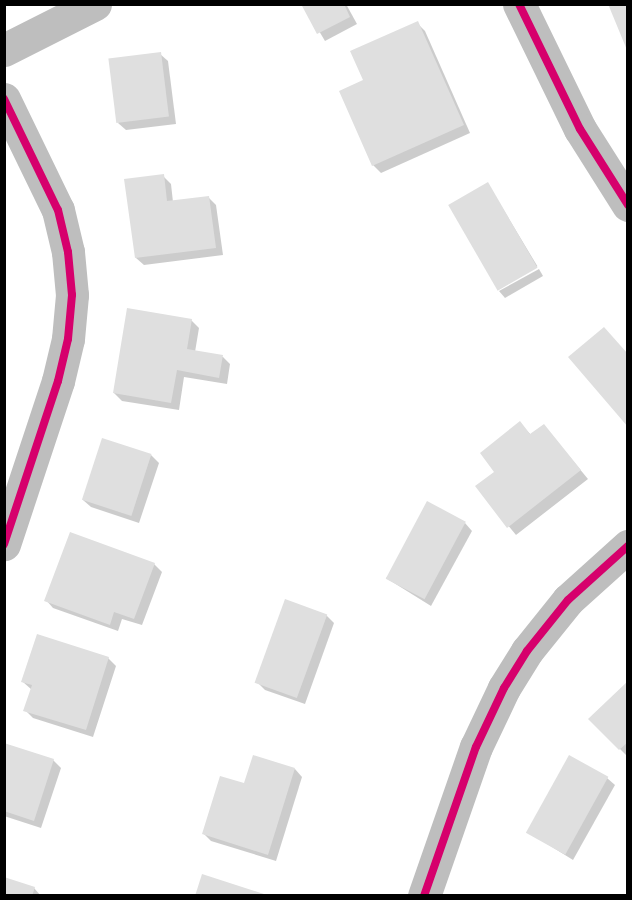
<!DOCTYPE html>
<style>
body{margin:0}
#map{position:relative;width:632px;height:900px;overflow:hidden;background:#fff;font-family:Jost,sans-serif}
div>[style]{position:absolute}
.shadow>*{inset:0;background:#0003;transform-origin:0 0}
.building>*{inset:0;background:#dfdfdf;transform-origin:0 0}
.street>*{height:33px;margin:-16.5px;padding:0 16.5px;transform-origin:16.5px;border-radius:16.5px;background:#bebebe}
.cycleway>*{height:8px;margin:-4px;padding:0 4px;transform-origin:4px;border-radius:4px;background:#d6006c}
span{translate:-50% -50%;white-space:nowrap;text-align:center;line-height:1.15;-webkit-text-stroke:4.5px #fff;paint-order:stroke}
.frame{position:absolute;inset:0;border:6px solid #000;pointer-events:none}
</style>
<div id="map">
<div class="shadow">
<div style="clip-path:polygon(303px 4px,346px 4px,357px 24px,325px 41px)"></div>
<div style="clip-path:polygon(417px 23px,425px 31px,470px 133px,381px 173px,373px 165px,365px 81px)"></div>
<div style="clip-path:polygon(160px 54px,168px 61px,176px 124px,126px 130px,118px 123px)"></div>
<div style="clip-path:polygon(163px 176px,171px 184px,173px 202px,208px 197px,216px 205px,223px 255px,144px 265px,136px 258px)"></div>
<div style="left:488px;top:184px;width:96px;height:43px;rotate:59deg"></div>
<div style="clip-path:polygon(539px 269px,543px 276px,505px 298px,499px 291px)"></div>
<div style="clip-path:polygon(191px 320px,199px 328px,195px 352px,223px 357px,230px 364px,227px 384px,184px 377px,179px 410px,122px 401px,114px 393px)"></div>
<div style="clip-path:polygon(520px 423px,531px 435px,544px 426px,588px 479px,516px 535px,477px 487px,497px 472px)"></div>
<div style="clip-path:polygon(151px 455px,159px 463px,139px 523px,91px 507px,83px 500px)"></div>
<div style="clip-path:polygon(465px 523px,472px 531px,431px 606px,386px 578px)"></div>
<div style="clip-path:polygon(154px 564px,162px 572px,142px 625px,122px 619px,118px 631px,53px 608px,46px 600px)"></div>
<div style="clip-path:polygon(326px 615px,334px 623px,305px 704px,265px 690px,257px 682px)"></div>
<div style="clip-path:polygon(108px 658px,116px 666px,93px 737px,33px 718px,25px 710px,32px 690px,23px 682px)"></div>
<div style="clip-path:polygon(628px 683px,628px 757px,590px 719px)"></div>
<div style="clip-path:polygon(5px 744px,53px 760px,61px 768px,41px 828px,4px 816px)"></div>
<div style="clip-path:polygon(295px 769px,302px 777px,276px 861px,211px 841px,204px 834px,245px 785px)"></div>
<div style="clip-path:polygon(607px 778px,615px 785px,573px 860px,528px 832px)"></div>
<div style="clip-path:polygon(34px 888px,41px 896px,4px 896px)"></div>
</div>
<div class="building">
<div style="clip-path:polygon(301px 4px,344px 4px,350px 17px,317px 34px)"></div>
<div style="clip-path:polygon(608px 4px,628px 4px,628px 50px,627px 50px)"></div>
<div style="clip-path:polygon(418px 21px,464px 125px,372px 166px,339px 91px,363px 80px,350px 51px)"></div>
<div style="left:161px;top:52px;width:65px;height:53px;rotate:83deg"></div>
<div style="clip-path:polygon(164px 174px,167px 201px,209px 196px,216px 248px,135px 258px,124px 179px)"></div>
<div style="left:488px;top:182px;width:99px;height:46px;rotate:60deg"></div>
<div style="clip-path:polygon(127px 308px,192px 319px,187px 349px,223px 355px,219px 378px,177px 370px,171px 403px,113px 393px)"></div>
<div style="clip-path:polygon(604px 327px,628px 354px,628px 427px,568px 357px)"></div>
<div style="clip-path:polygon(520px 421px,530px 434px,544px 424px,581px 470px,507px 528px,475px 486px,494px 472px,480px 453px)"></div>
<div style="left:102px;top:438px;width:52px;height:65px;rotate:18deg"></div>
<div style="left:427px;top:501px;width:44px;height:88px;rotate:28deg"></div>
<div style="clip-path:polygon(70px 532px,155px 563px,134px 619px,114px 612px,110px 625px,44px 601px)"></div>
<div style="left:285px;top:599px;width:45px;height:89px;rotate:20deg"></div>
<div style="clip-path:polygon(37px 634px,109px 657px,86px 730px,23px 711px,32px 685px,21px 682px)"></div>
<div style="clip-path:polygon(628px 681px,628px 742px,619px 750px,588px 719px)"></div>
<div style="clip-path:polygon(4px 743px,54px 759px,34px 821px,4px 811px)"></div>
<div style="clip-path:polygon(253px 755px,295px 768px,268px 855px,202px 834px,220px 776px,244px 783px)"></div>
<div style="left:569px;top:755px;width:45px;height:89px;rotate:29deg"></div>
<div style="clip-path:polygon(202px 874px,267px 895px,267px 896px,195px 896px)"></div>
<div style="clip-path:polygon(4px 877px,35px 887px,32px 896px,4px 896px)"></div>
</div>
<div class="street">
<div style="left:519px;top:4px;width:139px;rotate:64deg"></div>
<div style="left:580px;top:129px;width:90px;rotate:57.7deg"></div>
<div style="left:4px;top:50px;width:102px;rotate:-26.8deg"></div>
<div style="left:4px;top:99px;width:123px;rotate:64.1deg"></div>
<div style="left:58px;top:210px;width:43px;rotate:76.6deg"></div>
<div style="left:68px;top:252px;width:43px;rotate:84.7deg"></div>
<div style="left:72px;top:295px;width:44px;rotate:95.2deg"></div>
<div style="left:68px;top:339px;width:43px;rotate:103.4deg"></div>
<div style="left:58px;top:381px;width:172px;rotate:108.3deg"></div>
<div style="left:424px;top:896px;width:158px;rotate:-70.8deg"></div>
<div style="left:476px;top:747px;width:65px;rotate:-64.6deg"></div>
<div style="left:504px;top:688px;width:44px;rotate:-58.1deg"></div>
<div style="left:527px;top:651px;width:65px;rotate:-51.2deg"></div>
<div style="left:568px;top:600px;width:81px;rotate:-42deg"></div>
</div>
<div class="cycleway">
<div style="left:519px;top:4px;width:139px;rotate:64deg"></div>
<div style="left:580px;top:129px;width:90px;rotate:57.7deg"></div>
<div style="left:4px;top:99px;width:123px;rotate:64.1deg"></div>
<div style="left:58px;top:210px;width:43px;rotate:76.6deg"></div>
<div style="left:68px;top:252px;width:43px;rotate:84.7deg"></div>
<div style="left:72px;top:295px;width:44px;rotate:95.2deg"></div>
<div style="left:68px;top:339px;width:43px;rotate:103.4deg"></div>
<div style="left:58px;top:381px;width:172px;rotate:108.3deg"></div>
<div style="left:424px;top:896px;width:158px;rotate:-70.8deg"></div>
<div style="left:476px;top:747px;width:65px;rotate:-64.6deg"></div>
<div style="left:504px;top:688px;width:44px;rotate:-58.1deg"></div>
<div style="left:527px;top:651px;width:65px;rotate:-51.2deg"></div>
<div style="left:568px;top:600px;width:81px;rotate:-42deg"></div>
</div>
<div class="frame"></div>
</div>
